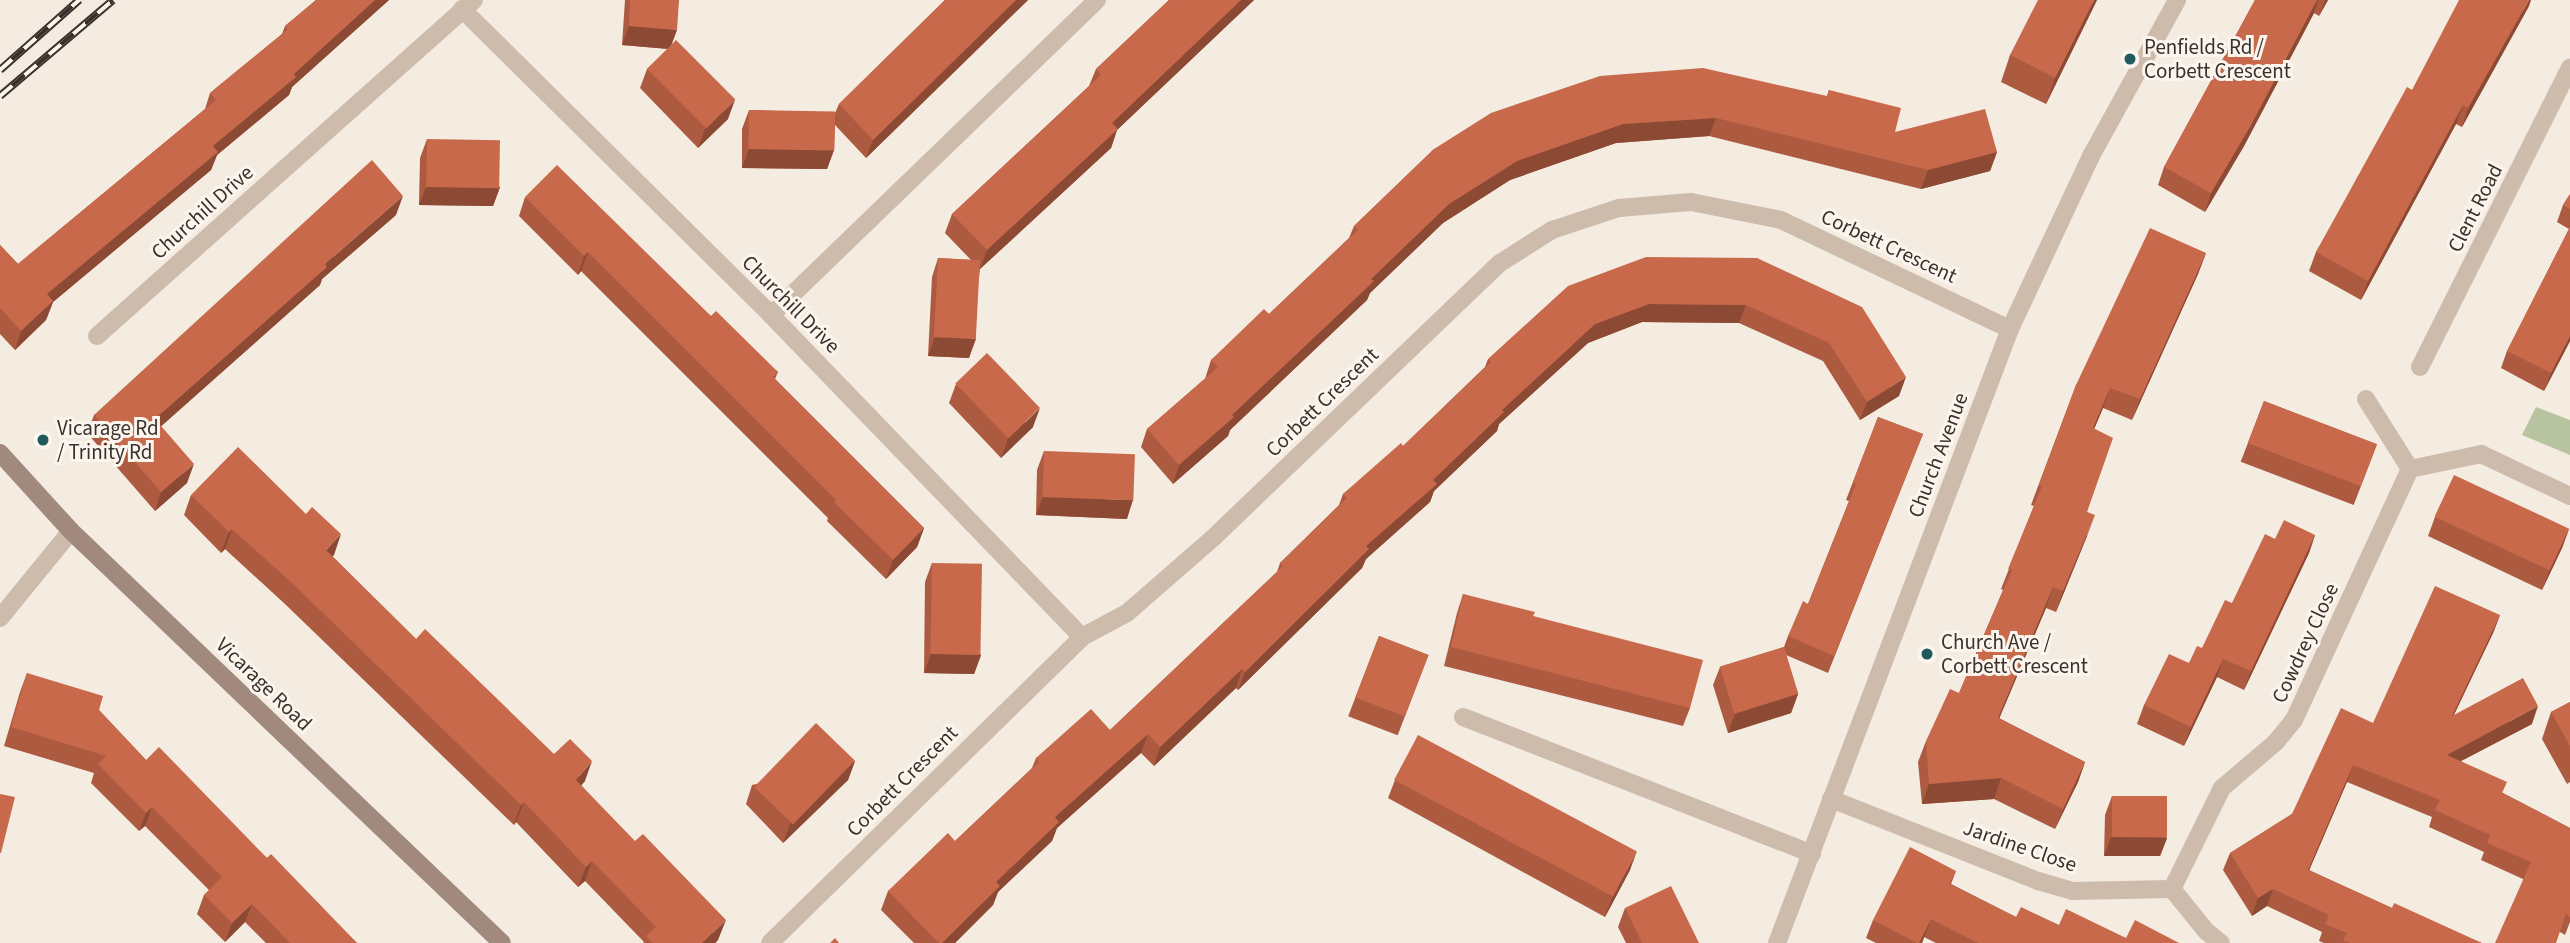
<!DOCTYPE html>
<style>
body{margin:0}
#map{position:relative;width:2570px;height:943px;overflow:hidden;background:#f4ebe1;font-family:"Source Sans 3",sans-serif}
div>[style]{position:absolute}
.green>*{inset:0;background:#b8c4a0}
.lane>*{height:18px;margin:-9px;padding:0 9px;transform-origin:9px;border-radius:9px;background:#cdbbac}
.street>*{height:18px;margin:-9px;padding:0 9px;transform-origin:9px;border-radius:9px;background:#cdbbac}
.secondary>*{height:18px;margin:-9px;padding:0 9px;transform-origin:9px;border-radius:9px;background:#a18a7d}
.rail>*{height:8px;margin-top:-4px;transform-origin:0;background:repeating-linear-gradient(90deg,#fbf5ee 0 16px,#3b302b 0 32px);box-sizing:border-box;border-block:2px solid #3b302b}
.wall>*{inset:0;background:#ac5a40;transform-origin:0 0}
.shaded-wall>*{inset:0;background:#8c4a34}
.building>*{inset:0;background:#c8694b;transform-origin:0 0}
.dots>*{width:19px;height:19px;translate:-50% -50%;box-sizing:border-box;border:4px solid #fbf5ee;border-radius:50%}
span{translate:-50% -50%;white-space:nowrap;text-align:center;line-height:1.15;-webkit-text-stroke:6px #fbf5ee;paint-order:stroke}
.poi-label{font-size:21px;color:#3b302b}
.left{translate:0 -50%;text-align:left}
.street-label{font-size:21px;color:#3b302b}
</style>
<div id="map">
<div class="green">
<div style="clip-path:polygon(2536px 407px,2570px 420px,2570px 455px,2522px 435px)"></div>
</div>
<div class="lane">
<div style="left:2481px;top:454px;width:98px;rotate:25.3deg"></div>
</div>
<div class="street">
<div style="left:462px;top:9px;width:435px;rotate:44.7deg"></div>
<div style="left:771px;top:315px;width:448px;rotate:46deg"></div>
<div style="left:771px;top:315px;width:453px;rotate:-44deg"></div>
<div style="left:97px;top:336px;width:505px;rotate:-41.71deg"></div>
<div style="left:2420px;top:367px;width:335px;rotate:-63.4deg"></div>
<div style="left:2366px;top:399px;width:83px;rotate:57.8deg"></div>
<div style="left:2410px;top:469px;width:73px;rotate:-11.9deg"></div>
<div style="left:0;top:618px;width:112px;rotate:-50.8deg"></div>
<div style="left:1463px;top:717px;width:375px;rotate:21.4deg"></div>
<div style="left:1831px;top:799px;width:223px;rotate:21.6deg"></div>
<div style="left:2038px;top:881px;width:35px;rotate:16deg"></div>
<div style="left:2072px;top:891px;width:100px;rotate:-1.1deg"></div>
<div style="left:2172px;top:889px;width:54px;rotate:51deg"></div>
<div style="left:2206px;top:931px;width:19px;rotate:39deg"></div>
<div style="left:2172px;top:889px;width:113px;rotate:-63.7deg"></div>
<div style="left:2222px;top:788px;width:71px;rotate:-40.4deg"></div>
<div style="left:2276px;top:742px;width:28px;rotate:-51deg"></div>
<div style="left:2294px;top:720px;width:277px;rotate:-65.2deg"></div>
<div style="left:770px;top:943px;width:437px;rotate:-44.4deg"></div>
<div style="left:1082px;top:637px;width:51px;rotate:-28.1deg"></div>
<div style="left:1127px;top:613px;width:116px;rotate:-41.1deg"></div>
<div style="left:1214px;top:537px;width:396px;rotate:-43.8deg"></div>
<div style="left:1500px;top:263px;width:62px;rotate:-32.4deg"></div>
<div style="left:1552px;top:230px;width:71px;rotate:-18.2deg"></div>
<div style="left:1619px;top:208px;width:72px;rotate:-4.8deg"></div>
<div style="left:1691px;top:202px;width:92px;rotate:11.3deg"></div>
<div style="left:1781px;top:220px;width:254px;rotate:25.5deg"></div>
<div style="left:1777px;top:943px;width:657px;rotate:-69.22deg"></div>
<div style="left:2010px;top:329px;width:191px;rotate:-64.9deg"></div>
<div style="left:2091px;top:156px;width:178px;rotate:-61.1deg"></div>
</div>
<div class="secondary">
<div style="left:0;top:453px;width:105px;rotate:47.7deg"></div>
<div style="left:71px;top:531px;width:596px;rotate:43.71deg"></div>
</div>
<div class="rail">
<div style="left:0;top:70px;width:106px;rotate:-41.5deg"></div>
<div style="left:0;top:96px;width:148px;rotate:-40.3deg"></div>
</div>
<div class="wall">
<div style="clip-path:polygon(316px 0,389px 0,292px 87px,289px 95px,217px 155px,211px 170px,53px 302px,46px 320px,15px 350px,0 334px,0 245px,18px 264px,205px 109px,210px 93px,282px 34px,285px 26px)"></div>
<div style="clip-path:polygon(625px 0,679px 0,671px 46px,728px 119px,698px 148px,640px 88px,647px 69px,668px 49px,622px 45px)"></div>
<div style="clip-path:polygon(945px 0,1028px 0,866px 158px,835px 125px,834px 150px,827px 169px,742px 168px,742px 129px,749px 110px,835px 113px,839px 104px)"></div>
<div style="clip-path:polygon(1169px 0,1254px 0,1117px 130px,1111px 148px,980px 269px,969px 358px,928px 356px,932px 277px,938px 258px,971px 260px,945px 233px,952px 214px,1089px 86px,1096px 69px)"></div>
<div style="clip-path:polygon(2097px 0,2046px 104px,2001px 82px,2010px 55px)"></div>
<div style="clip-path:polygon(2255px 0,2328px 0,2319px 16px,2314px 13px,2244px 146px,2205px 212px,2158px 185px,2164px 167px)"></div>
<div style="clip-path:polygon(2529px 6px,2462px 127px,2456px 124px,2361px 300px,2309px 271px,2316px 252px,2412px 90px)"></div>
<div style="clip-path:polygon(1829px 90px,1895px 132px,1997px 152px,1990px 171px,1921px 189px,1709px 136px,1616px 143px,1510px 180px,1443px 223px,1370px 293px,1367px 300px,1230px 430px,1228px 436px,1173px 484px,1141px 447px,1147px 429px,1205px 379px,1211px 360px,1269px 314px,1349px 238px,1354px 226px,1434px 149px,1827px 96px)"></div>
<div style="clip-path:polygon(427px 139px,500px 187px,493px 206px,419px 205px,420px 158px)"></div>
<div style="clip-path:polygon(2570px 194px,2570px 341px,2544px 391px,2501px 368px,2507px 351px,2569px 229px,2557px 222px,2563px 205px)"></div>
<div style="clip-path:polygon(525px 197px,711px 316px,778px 372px,775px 379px,924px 528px,917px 547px,886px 579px,827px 521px,828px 518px,581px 271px,578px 275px,519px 216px)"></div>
<div style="clip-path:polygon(396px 215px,322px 279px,320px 285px,161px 426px,187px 483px,155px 511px,87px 433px,94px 415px)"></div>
<div style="clip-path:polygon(2206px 253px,2198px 274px,2132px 420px,2103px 408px,2094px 429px,2087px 512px,2087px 536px,2056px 612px,2046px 608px,1999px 718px,2085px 762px,2078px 782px,2055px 829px,1994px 799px,1922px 804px,1918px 762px,1926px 741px,1959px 693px,2003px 590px,2001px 589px,2034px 506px,2031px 505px,2076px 385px)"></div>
<div style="clip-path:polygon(1757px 258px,1899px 396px,1860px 420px,1823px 361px,1739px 323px,1642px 322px,1588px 343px,1499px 424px,1497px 431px,1434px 491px,1430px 502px,1366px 559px,1362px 568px,1238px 690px,1236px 688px,1154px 766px,1141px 753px,1057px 828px,1052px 841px,998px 892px,993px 905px,955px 943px,914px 943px,881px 910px,888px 891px,955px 841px,1032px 768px,1036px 758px,1110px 730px,1277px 572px,1280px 563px,1339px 505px,1343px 494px,1403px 446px,1485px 367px,1488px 359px)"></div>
<div style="clip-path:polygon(956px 384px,1033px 427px,1001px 458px,949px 403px)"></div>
<div style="left:2264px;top:401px;width:121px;height:65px;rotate:21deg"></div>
<div style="clip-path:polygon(1878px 417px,1923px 434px,1828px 673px,1786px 655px,1798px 694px,1791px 713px,1728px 733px,1713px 685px,1720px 667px,1784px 647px,1788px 636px,1808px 604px,1849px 501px,1846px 500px)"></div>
<div style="clip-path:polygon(1044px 451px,1127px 519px,1036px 515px,1037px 470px)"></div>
<div style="clip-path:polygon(191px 495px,334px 555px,332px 556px,416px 639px,585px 781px,581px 785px,718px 940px,715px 943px,643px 943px,644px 942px,585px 881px,578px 887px,516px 822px,514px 825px,286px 605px,225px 549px,221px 553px,184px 515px)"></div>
<div style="clip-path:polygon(2435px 517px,2569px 529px,2562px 548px,2542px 590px,2428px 536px)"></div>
<div style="clip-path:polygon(2315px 535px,2309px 553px,2244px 690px,2217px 677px,2184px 746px,2137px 724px,2144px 705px,2189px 663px,2202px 648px,2275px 539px)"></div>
<div style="clip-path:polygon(932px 563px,981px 655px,974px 674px,924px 673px,925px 582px)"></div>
<div style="clip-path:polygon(1463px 594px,1533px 616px,1690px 708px,1683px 726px,1444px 666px,1457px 613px)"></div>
<div style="clip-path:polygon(2500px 615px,2493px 633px,2454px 715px,2532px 724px,2461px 761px,2503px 793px,2570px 828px,2570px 922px,2565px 935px,2560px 932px,2523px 879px,2481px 860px,2484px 852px,2429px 827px,2432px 817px,2347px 782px,2309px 870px,2392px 908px,2482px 943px,2324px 943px,2319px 941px,2322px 932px,2267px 906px,2252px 916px,2223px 870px,2230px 853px,2292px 814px,2373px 723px)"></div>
<div style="left:1379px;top:636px;width:53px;height:86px;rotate:21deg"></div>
<div style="clip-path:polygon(27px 673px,99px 710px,146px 760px,267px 858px,357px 943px,266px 943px,245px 922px,225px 942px,197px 914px,204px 895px,209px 890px,145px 826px,139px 831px,91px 783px,94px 773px,4px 746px,20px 692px)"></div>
<div style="clip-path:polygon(2570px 702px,2570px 782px,2567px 784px,2542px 739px,2551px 712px)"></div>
<div style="clip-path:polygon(855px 761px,848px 780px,783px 843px,746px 804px,752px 785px)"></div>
<div style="clip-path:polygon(1395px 780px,1630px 870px,1605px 917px,1388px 798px)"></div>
<div style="clip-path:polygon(2112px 796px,2167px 838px,2160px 856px,2104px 856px,2105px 815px)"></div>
<div style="clip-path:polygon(1956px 871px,1951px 884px,2016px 917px,2126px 938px,2179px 943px,1936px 943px,1924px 937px,1922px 943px,1876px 943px,1866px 938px,1873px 920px)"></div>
<div style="clip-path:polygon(1625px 908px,1699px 943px,1626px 943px,1618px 927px)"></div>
</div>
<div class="shaded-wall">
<div style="clip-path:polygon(375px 0,389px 0,292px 87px,289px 95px,217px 155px,211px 170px,53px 302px,46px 320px,15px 350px,21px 331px,47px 294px)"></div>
<div style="clip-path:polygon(1016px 0,1028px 0,866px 158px,873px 140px)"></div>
<div style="clip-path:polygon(1241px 0,1254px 0,1117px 130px,1111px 148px,980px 269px,987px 250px,1112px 123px)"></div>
<div style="clip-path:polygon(2094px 0,2097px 0,2046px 104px,2055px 78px)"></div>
<div style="clip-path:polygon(2317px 0,2318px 0,2314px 13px,2244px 146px,2205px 212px,2211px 193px)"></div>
<div style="clip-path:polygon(2325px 0,2328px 0,2319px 16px)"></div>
<div style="clip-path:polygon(2529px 0,2531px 0,2529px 6px,2462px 127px,2468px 108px)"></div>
<div style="clip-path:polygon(629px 26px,677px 30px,670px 49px,622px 45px)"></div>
<div style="clip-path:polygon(735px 100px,728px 119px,698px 148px,705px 129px)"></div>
<div style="clip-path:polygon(2463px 105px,2456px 124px,2361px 300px,2368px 281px)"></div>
<div style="clip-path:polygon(1716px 118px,1709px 136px,1616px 143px,1510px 180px,1443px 223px,1370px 293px,1367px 300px,1230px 430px,1228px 436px,1173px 484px,1179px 465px,1449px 204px,1517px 161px,1623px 124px)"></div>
<div style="clip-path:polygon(749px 149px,834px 150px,827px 169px,742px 168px)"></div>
<div style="clip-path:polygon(1997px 152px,1990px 171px,1921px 189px,1928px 170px)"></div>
<div style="clip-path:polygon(426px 187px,500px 187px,493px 206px,419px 205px)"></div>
<div style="clip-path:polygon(403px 196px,396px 215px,322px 279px,320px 285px,148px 438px,155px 419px,325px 264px)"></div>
<div style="clip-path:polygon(588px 252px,581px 271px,578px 275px,584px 256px)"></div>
<div style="clip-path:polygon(2206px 253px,2198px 274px,2132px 420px,2140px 399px)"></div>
<div style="clip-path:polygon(1649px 304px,1746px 305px,1739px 323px,1642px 322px,1588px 343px,1499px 424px,1497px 431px,1434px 491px,1430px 502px,1366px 559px,1362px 568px,1238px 690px,1245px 672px,1366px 546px,1502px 410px,1595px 324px)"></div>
<div style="clip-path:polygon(2570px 336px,2570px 341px,2544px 391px,2551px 373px)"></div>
<div style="clip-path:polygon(935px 337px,976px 339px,969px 358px,928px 356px)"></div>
<div style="clip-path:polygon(1906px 377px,1899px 396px,1860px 420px,1867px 402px)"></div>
<div style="clip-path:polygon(2110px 388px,2103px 408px,2086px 448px,2093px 428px)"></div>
<div style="clip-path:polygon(1040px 408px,1033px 427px,1001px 458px,1008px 439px)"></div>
<div style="clip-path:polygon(194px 464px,187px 483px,155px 511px,161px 492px)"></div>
<div style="clip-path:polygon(1043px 497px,1133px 500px,1127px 519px,1036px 515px)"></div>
<div style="clip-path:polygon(2095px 515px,2087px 536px,2056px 612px,2063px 591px)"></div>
<div style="clip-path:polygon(924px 528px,917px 547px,886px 579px,893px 560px)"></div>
<div style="clip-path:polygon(232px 529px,225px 549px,221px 553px,229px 532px)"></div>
<div style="clip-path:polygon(2569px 529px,2562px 548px,2542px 590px,2549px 571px)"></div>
<div style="clip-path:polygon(341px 534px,334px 555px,318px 571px,326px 550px)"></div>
<div style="clip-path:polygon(2315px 535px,2309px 553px,2244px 690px,2251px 671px)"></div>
<div style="clip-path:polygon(2053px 587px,2046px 608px,1991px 738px,1998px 718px)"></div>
<div style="clip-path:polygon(2500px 615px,2493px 633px,2445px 733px,2452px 716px)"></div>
<div style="clip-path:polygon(931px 654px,981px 655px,974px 674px,924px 673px)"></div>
<div style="clip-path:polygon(2223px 659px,2217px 677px,2184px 746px,2191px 727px)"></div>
<div style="clip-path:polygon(1242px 669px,1236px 688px,1154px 766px,1160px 747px)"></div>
<div style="clip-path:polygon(1798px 694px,1791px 713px,1728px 733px,1735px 714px)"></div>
<div style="clip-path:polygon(2538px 706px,2532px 724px,2440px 772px,2447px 755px)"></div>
<div style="clip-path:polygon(1148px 734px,1141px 753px,1057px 828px,1052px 841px,998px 892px,993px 905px,955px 943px,942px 943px,1055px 817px)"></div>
<div style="clip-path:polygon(592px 761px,585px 781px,569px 800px,576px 780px)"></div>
<div style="clip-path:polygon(855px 761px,848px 780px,783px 843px,790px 824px)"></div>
<div style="clip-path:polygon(2085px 762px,2078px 782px,2055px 829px,2063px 809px)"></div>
<div style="clip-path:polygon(2353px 765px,2347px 782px,2302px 887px,2308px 870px)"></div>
<div style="clip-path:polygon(2001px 778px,1994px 799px,1922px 804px,1929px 784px)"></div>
<div style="clip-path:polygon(524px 802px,516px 822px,514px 825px,521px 805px)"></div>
<div style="clip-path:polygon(152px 807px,145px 826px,139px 831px,146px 813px)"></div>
<div style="clip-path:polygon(2111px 837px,2167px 838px,2160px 856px,2104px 856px)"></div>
<div style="clip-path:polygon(1637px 851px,1630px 870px,1605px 917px,1612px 898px)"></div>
<div style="clip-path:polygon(592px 861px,585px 881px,578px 887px,586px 867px)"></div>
<div style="clip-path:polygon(2273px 889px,2267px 906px,2252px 916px,2258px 898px)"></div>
<div style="clip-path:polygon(252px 904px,245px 922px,225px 942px,232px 923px)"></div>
<div style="clip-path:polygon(1931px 919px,1922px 943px,1919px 943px)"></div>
<div style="clip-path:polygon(726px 920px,718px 940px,715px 943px,702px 943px)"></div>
</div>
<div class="building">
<div style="clip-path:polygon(316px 0,375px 0,294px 74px,296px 77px,213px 146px,218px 152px,47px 294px,53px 301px,21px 331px,0 308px,0 245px,18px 264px,216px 100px,210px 93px,288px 29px,285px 26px)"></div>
<div style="clip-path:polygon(630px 0,679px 0,677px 30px,629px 26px)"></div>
<div style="clip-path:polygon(945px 0,1016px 0,873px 140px,839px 104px)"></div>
<div style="clip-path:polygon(1169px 0,1241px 0,1112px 123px,1118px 129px,987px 250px,952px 214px,1101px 75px,1096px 69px)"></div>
<div style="clip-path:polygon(2038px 0,2094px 0,2055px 78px,2010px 55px)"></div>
<div style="clip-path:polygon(2255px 0,2317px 0,2250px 127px,2211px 193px,2164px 167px)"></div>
<div style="clip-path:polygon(2459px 0,2529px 0,2468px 108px,2463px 105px,2368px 281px,2316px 252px,2407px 87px,2412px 90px)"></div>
<div style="left:676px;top:40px;width:84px;height:41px;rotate:45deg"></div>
<div style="clip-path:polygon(1703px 68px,1827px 96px,1829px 90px,1901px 108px,1895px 132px,1985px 109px,1997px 152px,1928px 170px,1716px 118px,1623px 124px,1517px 161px,1449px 204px,1371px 279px,1374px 281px,1232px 415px,1234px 417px,1179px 465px,1147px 429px,1218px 367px,1211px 360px,1264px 309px,1269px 314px,1358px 230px,1354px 226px,1434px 149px,1491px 113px,1600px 76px)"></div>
<div style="left:749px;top:110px;width:86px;height:39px;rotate:1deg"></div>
<div style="left:427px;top:139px;width:73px;height:48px;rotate:1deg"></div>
<div style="clip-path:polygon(372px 160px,403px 196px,325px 264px,327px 267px,155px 419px,194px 464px,161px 492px,94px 415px)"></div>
<div style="clip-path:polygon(557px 165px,711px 316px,716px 311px,778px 372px,773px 377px,924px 528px,893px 560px,834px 502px,836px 500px,588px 252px,584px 256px,525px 197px)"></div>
<div style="clip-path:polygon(2570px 194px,2570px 209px,2563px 205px)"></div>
<div style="clip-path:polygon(2570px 227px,2570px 336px,2551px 373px,2507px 351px)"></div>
<div style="clip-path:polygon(2150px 228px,2206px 253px,2140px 399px,2110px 388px,2093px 428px,2113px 438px,2087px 512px,2095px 515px,2063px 591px,2053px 587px,1998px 718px,2085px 762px,2063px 809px,2001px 778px,1929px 784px,1926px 741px,1950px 689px,1959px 693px,2012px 570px,2008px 569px,2042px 486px,2039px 485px,2076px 385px)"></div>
<div style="clip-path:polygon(1646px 257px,1757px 258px,1862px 307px,1906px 377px,1867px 402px,1829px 343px,1746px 305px,1649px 304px,1595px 324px,1502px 410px,1504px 412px,1433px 480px,1437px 484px,1366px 546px,1369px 549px,1245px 672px,1242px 669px,1160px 747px,1148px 734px,1055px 817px,1059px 822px,996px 882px,1000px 886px,942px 943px,939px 943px,888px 891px,948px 833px,955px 841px,1039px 762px,1036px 758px,1091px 709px,1110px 730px,1283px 566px,1280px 563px,1347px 498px,1343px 494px,1401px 443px,1403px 446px,1491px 362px,1488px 359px,1568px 286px)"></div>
<div style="left:938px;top:258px;width:42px;height:79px;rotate:3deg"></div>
<div style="left:987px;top:353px;width:76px;height:44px;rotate:46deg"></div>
<div style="left:2264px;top:401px;width:121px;height:45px;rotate:21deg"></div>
<div style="clip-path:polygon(1878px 417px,1923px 434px,1834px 656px,1788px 636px,1803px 601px,1808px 604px,1856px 484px,1853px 482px)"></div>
<div style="clip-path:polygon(238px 447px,306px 514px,312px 507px,341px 534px,326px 550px,416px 639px,425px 629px,554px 754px,570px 739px,592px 761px,576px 780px,635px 841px,643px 834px,726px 920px,702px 943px,653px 943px,646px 936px,656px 927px,592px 861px,586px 867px,524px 802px,521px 805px,293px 584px,232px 529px,229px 532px,191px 495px)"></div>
<div style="left:1044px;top:451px;width:91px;height:46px;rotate:2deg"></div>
<div style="left:2454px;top:475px;width:127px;height:46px;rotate:25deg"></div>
<div style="clip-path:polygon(2284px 520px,2315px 535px,2251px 671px,2223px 659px,2191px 727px,2144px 705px,2169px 654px,2189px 663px,2197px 646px,2202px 648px,2225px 600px,2232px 603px,2265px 534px,2275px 539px)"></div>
<div style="left:932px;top:563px;width:50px;height:91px;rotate:1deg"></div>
<div style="clip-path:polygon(2435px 586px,2500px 615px,2452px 716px,2523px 678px,2538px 706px,2447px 755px,2507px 782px,2502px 793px,2570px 828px,2570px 917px,2566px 914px,2556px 943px,2495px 943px,2531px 862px,2487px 843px,2490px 835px,2435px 810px,2440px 800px,2353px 765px,2308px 870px,2392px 908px,2394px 903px,2482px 943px,2350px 943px,2343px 940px,2347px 933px,2325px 924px,2329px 915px,2273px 889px,2258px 898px,2230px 853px,2292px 814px,2341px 708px,2373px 723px)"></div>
<div style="clip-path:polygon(1463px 594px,1535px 612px,1533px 616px,1703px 660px,1690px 708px,1451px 647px)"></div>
<div style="left:1379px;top:636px;width:53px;height:66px;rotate:21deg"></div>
<div style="left:1784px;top:647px;width:49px;height:67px;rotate:73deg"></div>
<div style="clip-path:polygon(27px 673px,103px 696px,99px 710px,146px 760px,159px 747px,267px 858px,271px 854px,357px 943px,290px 943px,252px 904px,232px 923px,204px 895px,222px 877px,152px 807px,146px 813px,98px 764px,106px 756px,11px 727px)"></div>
<div style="clip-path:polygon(2570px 702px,2570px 746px,2551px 712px)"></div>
<div style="left:816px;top:723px;width:54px;height:89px;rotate:44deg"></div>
<div style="left:1418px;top:735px;width:248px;height:51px;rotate:28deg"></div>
<div style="clip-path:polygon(0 794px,15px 797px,1px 853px,0 853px)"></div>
<div style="left:2112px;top:796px;width:55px;height:41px"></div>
<div style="clip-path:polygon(1910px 847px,1956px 871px,1949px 884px,2016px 917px,2021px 907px,2059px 925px,2066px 909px,2126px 938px,2135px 920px,2179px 943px,1978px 943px,1931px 919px,1919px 943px,1917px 943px,1873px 920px)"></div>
<div style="clip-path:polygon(1671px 886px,1699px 943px,1642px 943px,1625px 908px)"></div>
<div style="clip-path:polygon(835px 938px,839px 943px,830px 943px)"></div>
</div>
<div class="dots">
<div style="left:2130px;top:59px;background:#1f5a5e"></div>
<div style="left:43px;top:440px;background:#1f5a5e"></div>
<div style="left:1927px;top:654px;background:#1f5a5e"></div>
</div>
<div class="poi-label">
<span class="left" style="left:2144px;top:59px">Penfields Rd /<br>Corbett Crescent</span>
<span class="left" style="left:57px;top:440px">Vicarage Rd<br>/ Trinity Rd</span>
<span class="left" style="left:1941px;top:654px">Church Ave /<br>Corbett Crescent</span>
</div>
<div class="street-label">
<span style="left:2475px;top:208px;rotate:-63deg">Clent Road</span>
<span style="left:202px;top:212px;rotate:-42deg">Churchill Drive</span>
<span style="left:1889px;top:246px;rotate:25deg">Corbett Crescent</span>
<span style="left:791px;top:304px;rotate:45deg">Churchill Drive</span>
<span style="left:1322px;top:402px;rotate:-44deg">Corbett Crescent</span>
<span style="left:1938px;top:455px;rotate:-69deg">Church Avenue</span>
<span style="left:2305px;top:643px;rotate:-65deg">Cowdrey Close</span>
<span style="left:264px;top:684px;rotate:44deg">Vicarage Road</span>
<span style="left:902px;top:781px;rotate:-45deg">Corbett Crescent</span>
<span style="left:2020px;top:846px;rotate:19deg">Jardine Close</span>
</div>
</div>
